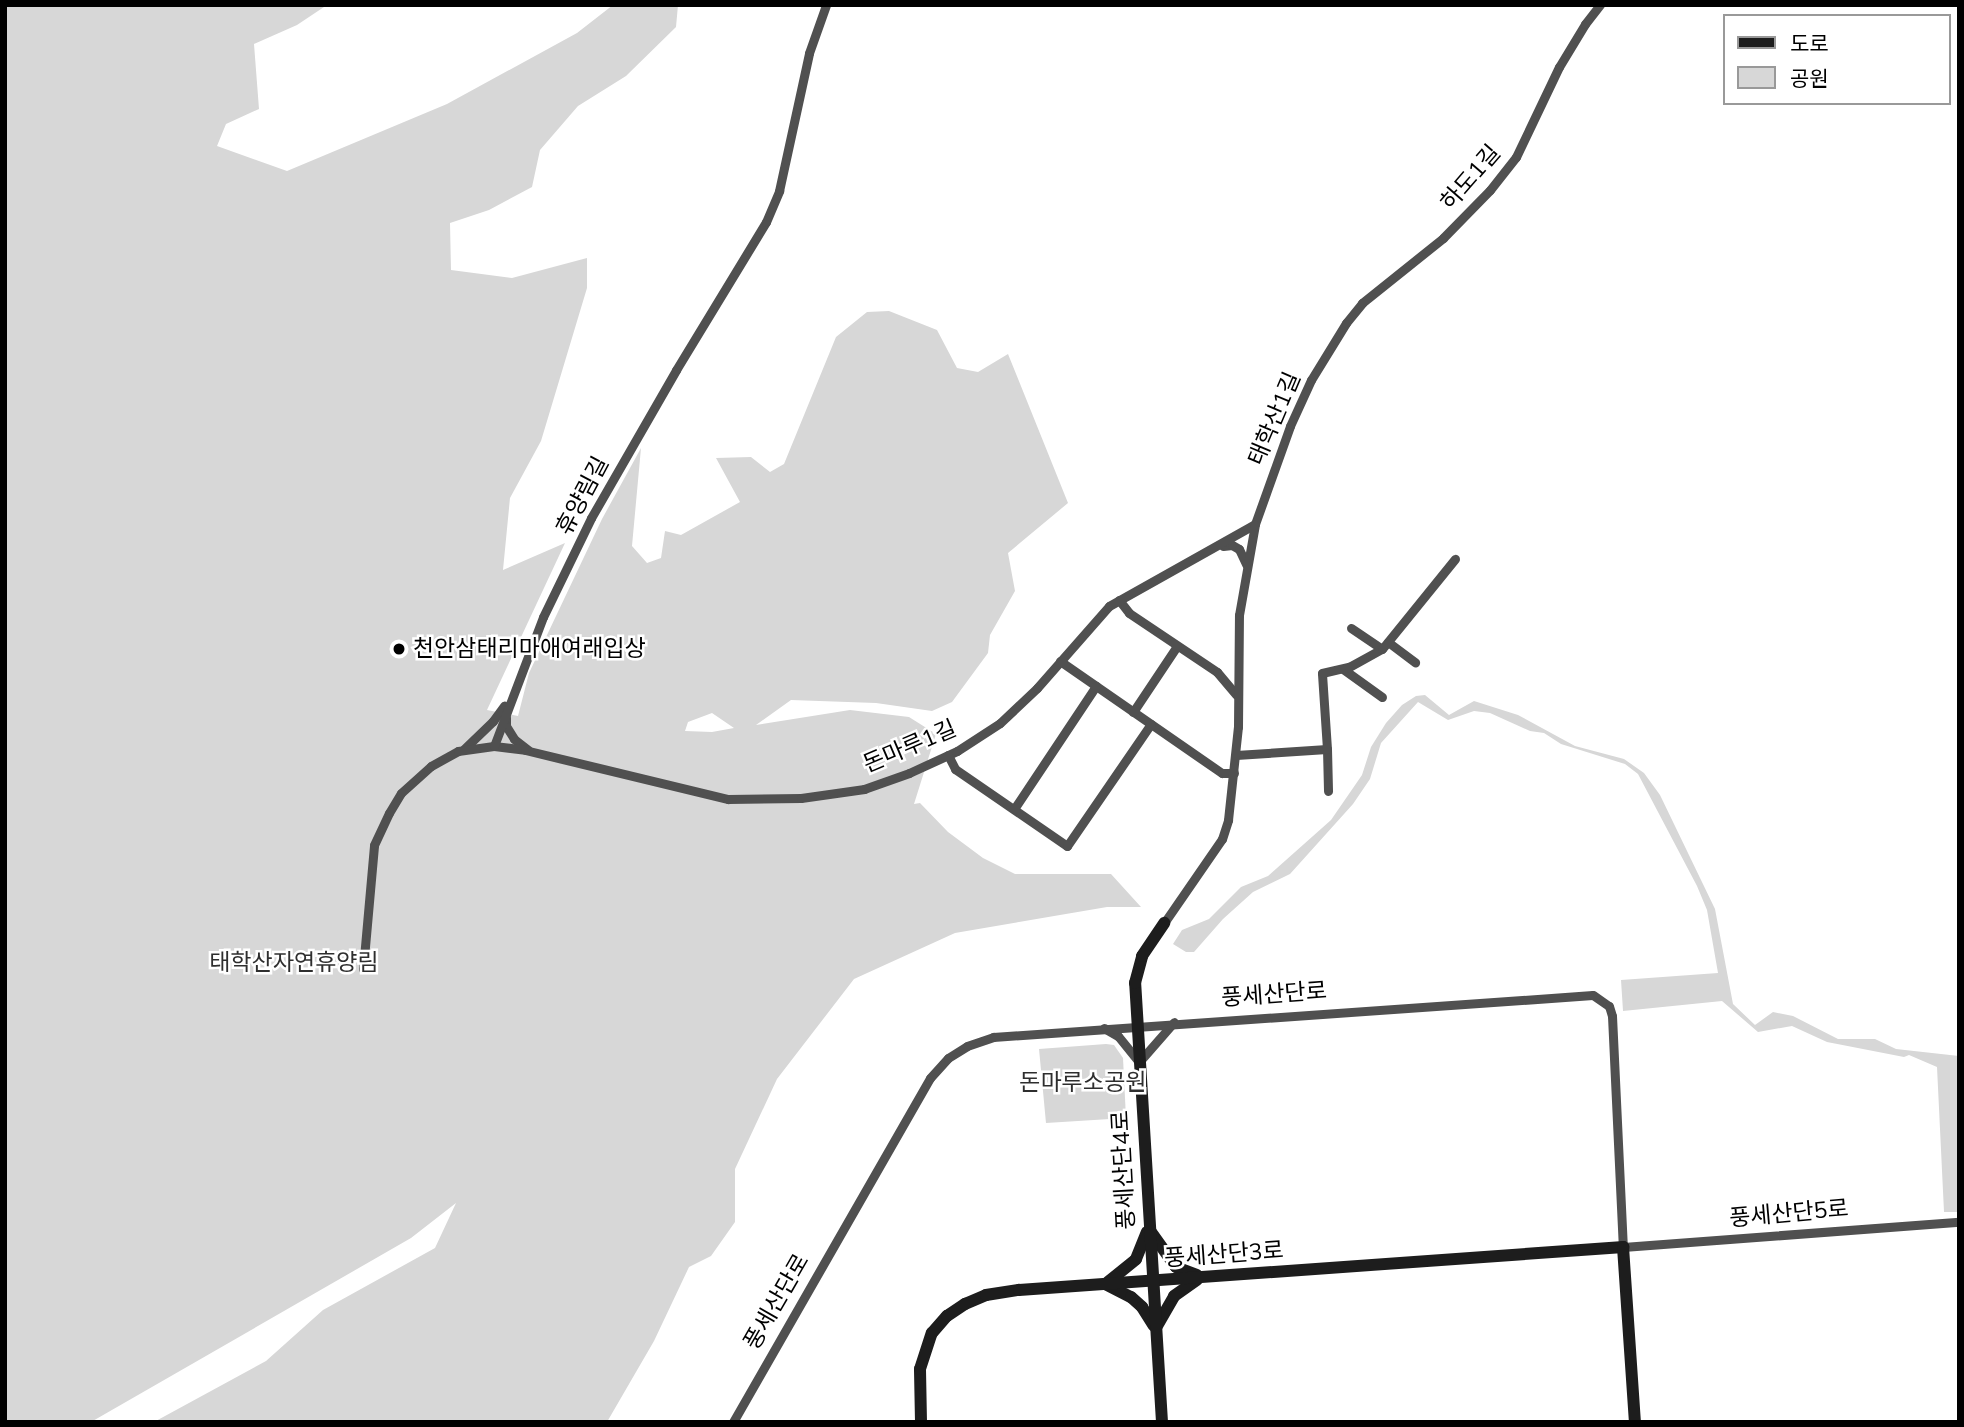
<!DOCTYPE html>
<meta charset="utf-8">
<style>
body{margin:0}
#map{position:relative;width:1964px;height:1427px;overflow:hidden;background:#fff;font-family:"Nunito Sans","Noto Sans KR",sans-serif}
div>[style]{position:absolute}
.green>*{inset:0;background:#d7d7d7}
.street>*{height:9px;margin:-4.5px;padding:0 4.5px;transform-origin:4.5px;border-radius:4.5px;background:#505050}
.secondary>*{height:12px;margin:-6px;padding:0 6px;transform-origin:6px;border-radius:6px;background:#1d1d1d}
.dots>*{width:19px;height:19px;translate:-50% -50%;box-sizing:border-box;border:4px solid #fff;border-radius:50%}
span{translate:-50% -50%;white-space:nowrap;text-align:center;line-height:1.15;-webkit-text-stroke:5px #fff;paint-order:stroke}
.street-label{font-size:23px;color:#000}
.poi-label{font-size:23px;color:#000}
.left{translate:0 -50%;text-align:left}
.park-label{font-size:23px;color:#2e2e2e}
.frame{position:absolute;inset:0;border:7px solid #000;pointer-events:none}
.legend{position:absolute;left:1723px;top:14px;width:228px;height:91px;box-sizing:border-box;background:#fff;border:2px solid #999;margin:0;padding:9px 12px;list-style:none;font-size:21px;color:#000}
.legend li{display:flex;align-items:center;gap:14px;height:35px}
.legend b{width:35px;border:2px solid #999}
</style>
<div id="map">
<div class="green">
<div style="clip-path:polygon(evenodd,5px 5px,327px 5px,297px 25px,254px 44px,259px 109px,226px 124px,217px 146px,287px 171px,447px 104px,577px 33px,613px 5px,678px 5px,676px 27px,626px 76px,578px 106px,540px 150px,532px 187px,489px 210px,450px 223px,451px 270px,512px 278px,587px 258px,587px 288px,541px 441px,510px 498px,503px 570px,565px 543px,487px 710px,518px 716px,529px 673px,602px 519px,641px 448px,632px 546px,647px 563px,661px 558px,665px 531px,681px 535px,740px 502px,716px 458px,751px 457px,770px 472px,784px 464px,836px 337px,867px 312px,889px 311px,937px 330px,957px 368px,978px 372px,1008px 354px,1068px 503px,1008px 553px,1015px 591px,990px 635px,988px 653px,952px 702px,932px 711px,876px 703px,791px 700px,756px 725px,850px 710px,909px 717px,936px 734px,914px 804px,920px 803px,948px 832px,983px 858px,1015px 874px,1111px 874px,1141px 907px,1107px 907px,955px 933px,854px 979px,777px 1079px,735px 1169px,735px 1222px,711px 1256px,689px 1267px,654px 1341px,607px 1422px,154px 1422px,266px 1361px,323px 1310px,435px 1248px,456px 1203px,411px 1238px,91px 1422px,5px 1422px,5px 5px,712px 713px,734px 728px,712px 732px,685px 731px,688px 722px,712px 713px)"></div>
<div style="clip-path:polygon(1425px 695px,1449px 715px,1474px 701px,1518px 715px,1575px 746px,1624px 759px,1644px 773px,1660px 795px,1715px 909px,1733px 1004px,1755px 1025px,1773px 1012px,1793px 1016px,1838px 1039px,1875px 1039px,1896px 1049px,1959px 1056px,1959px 1212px,1944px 1212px,1937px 1067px,1909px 1055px,1904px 1057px,1827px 1042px,1792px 1026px,1758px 1032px,1722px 1001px,1623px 1011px,1621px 980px,1718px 973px,1707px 910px,1697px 886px,1638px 774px,1625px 764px,1561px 744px,1544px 733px,1530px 731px,1490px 713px,1474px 711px,1448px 720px,1418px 702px,1381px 743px,1370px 779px,1353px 804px,1290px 874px,1253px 892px,1223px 919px,1194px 952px,1186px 952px,1173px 944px,1182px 930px,1209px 919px,1241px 887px,1268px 876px,1331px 820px,1362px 775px,1371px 747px,1386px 723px,1402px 705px,1416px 696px)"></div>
<div style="clip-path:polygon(1106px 1044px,1114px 1045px,1123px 1058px,1126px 1118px,1046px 1123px,1039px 1049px)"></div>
</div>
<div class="street">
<div style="left:1223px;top:546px;width:9px;rotate:-6deg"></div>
<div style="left:1232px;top:545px;width:8px;rotate:30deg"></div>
<div style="left:1239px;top:549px;width:17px;rotate:65deg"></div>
<div style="left:1119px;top:600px;width:16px;rotate:52deg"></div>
<div style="left:1129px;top:613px;width:106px;rotate:33.8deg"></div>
<div style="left:1217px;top:672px;width:30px;rotate:50deg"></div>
<div style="left:1351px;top:628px;width:37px;rotate:34deg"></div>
<div style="left:1388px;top:642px;width:34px;rotate:37deg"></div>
<div style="left:1060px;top:661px;width:197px;rotate:34.7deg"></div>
<div style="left:1222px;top:773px;width:12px"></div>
<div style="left:1343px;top:669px;width:48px;rotate:35.7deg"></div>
<div style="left:1133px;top:712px;width:79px;rotate:-56.3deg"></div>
<div style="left:506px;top:717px;width:9px;rotate:90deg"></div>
<div style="left:506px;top:726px;width:15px;rotate:58deg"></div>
<div style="left:514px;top:739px;width:18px;rotate:38deg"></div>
<div style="left:494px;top:746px;width:31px;rotate:7deg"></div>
<div style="left:525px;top:750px;width:209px;rotate:13.6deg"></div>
<div style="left:728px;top:799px;width:73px;rotate:-0.8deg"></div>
<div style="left:801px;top:798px;width:64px;rotate:-8.1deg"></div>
<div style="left:864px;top:789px;width:48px;rotate:-19.6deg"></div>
<div style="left:909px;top:773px;width:53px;rotate:-24.6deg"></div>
<div style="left:957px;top:751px;width:51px;rotate:-33.1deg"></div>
<div style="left:1000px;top:723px;width:51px;rotate:-43.4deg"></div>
<div style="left:1037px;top:688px;width:109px;rotate:-48.7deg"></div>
<div style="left:1109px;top:606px;width:167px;rotate:-29.3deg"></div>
<div style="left:1255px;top:524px;width:104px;rotate:-70.3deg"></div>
<div style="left:1290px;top:426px;width:51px;rotate:-65.5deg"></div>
<div style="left:1311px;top:380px;width:67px;rotate:-58.4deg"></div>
<div style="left:1346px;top:323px;width:26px;rotate:-51deg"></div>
<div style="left:1362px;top:303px;width:104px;rotate:-38.7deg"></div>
<div style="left:1443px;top:238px;width:67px;rotate:-45.6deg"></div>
<div style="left:1490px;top:190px;width:42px;rotate:-51.8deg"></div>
<div style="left:1516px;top:157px;width:100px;rotate:-64.5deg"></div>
<div style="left:1559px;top:67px;width:50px;rotate:-58.8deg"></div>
<div style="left:1585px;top:24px;width:24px;rotate:-52deg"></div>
<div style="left:464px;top:749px;width:40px;rotate:-44deg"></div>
<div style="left:493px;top:721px;width:19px;rotate:-54deg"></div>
<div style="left:1327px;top:749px;width:42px;rotate:88.6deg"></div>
<div style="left:948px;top:755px;width:16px;rotate:63deg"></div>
<div style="left:955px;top:769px;width:136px;rotate:34.5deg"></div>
<div style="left:1067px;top:846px;width:148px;rotate:-55.5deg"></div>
<div style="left:1236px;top:755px;width:91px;rotate:-3.8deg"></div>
<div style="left:1327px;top:749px;width:76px;rotate:-93.8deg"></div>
<div style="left:1322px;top:673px;width:28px;rotate:-13deg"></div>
<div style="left:1349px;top:667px;width:38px;rotate:-29deg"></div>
<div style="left:1382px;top:649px;width:116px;rotate:-51deg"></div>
<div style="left:1014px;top:809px;width:148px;rotate:-56.3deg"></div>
<div style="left:1164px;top:923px;width:102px;rotate:-55.4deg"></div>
<div style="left:1222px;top:839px;width:20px;rotate:-72deg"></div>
<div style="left:1228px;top:820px;width:94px;rotate:-83.9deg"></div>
<div style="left:1238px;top:727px;width:112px;rotate:-89.5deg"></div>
<div style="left:1239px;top:615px;width:92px;rotate:-80deg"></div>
<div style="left:363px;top:969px;width:124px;rotate:-84.9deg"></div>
<div style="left:374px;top:845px;width:35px;rotate:-65deg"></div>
<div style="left:389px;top:813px;width:23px;rotate:-59deg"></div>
<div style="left:401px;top:793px;width:40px;rotate:-42deg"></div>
<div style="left:431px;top:766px;width:31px;rotate:-29deg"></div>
<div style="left:458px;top:751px;width:36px;rotate:-8deg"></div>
<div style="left:494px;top:746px;width:138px;rotate:-69.2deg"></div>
<div style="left:543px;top:617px;width:110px;rotate:-64.1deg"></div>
<div style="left:591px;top:518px;width:171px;rotate:-60.1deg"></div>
<div style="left:676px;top:370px;width:173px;rotate:-58.7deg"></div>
<div style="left:766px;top:222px;width:34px;rotate:-67deg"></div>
<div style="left:779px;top:191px;width:141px;rotate:-77.7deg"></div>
<div style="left:809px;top:53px;width:51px;rotate:-70.5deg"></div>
<div style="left:1104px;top:1028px;width:16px;rotate:30deg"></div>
<div style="left:1118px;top:1036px;width:33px;rotate:51deg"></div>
<div style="left:1139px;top:1062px;width:53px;rotate:-48.8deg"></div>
<div style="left:733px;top:1422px;width:396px;rotate:-60.2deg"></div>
<div style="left:930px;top:1078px;width:27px;rotate:-48deg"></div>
<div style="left:948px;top:1058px;width:22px;rotate:-32deg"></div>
<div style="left:967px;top:1046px;width:28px;rotate:-19deg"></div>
<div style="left:993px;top:1037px;width:601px;rotate:-4deg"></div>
<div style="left:1593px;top:995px;width:19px;rotate:35deg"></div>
<div style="left:1609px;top:1006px;width:10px;rotate:73deg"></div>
<div style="left:1612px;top:1016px;width:231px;rotate:87.3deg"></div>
<div style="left:1623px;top:1247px;width:337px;rotate:-4.3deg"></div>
</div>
<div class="secondary">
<div style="left:1151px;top:1232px;width:43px;rotate:54.5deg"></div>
<div style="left:1176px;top:1267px;width:22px;rotate:21deg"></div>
<div style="left:1108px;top:1282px;width:36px;rotate:-39deg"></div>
<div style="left:1136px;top:1259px;width:29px;rotate:-68deg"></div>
<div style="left:1105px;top:1284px;width:29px;rotate:27deg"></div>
<div style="left:1131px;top:1297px;width:15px;rotate:42deg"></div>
<div style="left:1142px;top:1307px;width:22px;rotate:58deg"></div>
<div style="left:1157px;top:1326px;width:34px;rotate:-60deg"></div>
<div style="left:1174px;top:1296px;width:28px;rotate:-35deg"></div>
<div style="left:921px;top:1422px;width:53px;rotate:-91.1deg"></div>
<div style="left:920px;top:1369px;width:38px;rotate:-72deg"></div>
<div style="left:932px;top:1333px;width:23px;rotate:-49deg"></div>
<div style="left:947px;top:1316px;width:22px;rotate:-34deg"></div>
<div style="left:965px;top:1304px;width:23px;rotate:-23deg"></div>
<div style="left:986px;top:1295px;width:33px;rotate:-9deg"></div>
<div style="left:1019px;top:1290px;width:606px;rotate:-4.07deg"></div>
<div style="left:1623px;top:1247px;width:175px;rotate:86.1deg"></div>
<div style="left:1162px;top:1422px;width:440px;rotate:-93.5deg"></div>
<div style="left:1135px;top:983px;width:28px;rotate:-75deg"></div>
<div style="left:1142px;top:956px;width:40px;rotate:-56deg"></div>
</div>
<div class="dots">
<div style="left:399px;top:649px;background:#000"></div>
</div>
<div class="street-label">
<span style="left:1471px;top:178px;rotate:-49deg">하도1길</span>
<span style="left:1275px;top:419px;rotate:-67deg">태학산1길</span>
<span style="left:583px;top:496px;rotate:-62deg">휴양림길</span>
<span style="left:910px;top:747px;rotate:-23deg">돈마루1길</span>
<span style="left:1274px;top:995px;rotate:-4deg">풍세산단로</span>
<span style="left:1124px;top:1170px;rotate:-93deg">풍세산단4로</span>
<span style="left:1789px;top:1214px;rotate:-5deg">풍세산단5로</span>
<span style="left:1224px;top:1255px;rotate:-4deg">풍세산단3로</span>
<span style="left:777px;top:1302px;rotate:-60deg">풍세산단로</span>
</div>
<div class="poi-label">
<span class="left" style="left:413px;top:649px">천안삼태리마애여래입상</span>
</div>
<div class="park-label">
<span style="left:294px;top:963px">태학산자연휴양림</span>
<span style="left:1083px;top:1083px">돈마루소공원</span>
</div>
<div class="frame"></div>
<ul class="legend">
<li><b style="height:9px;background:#1d1d1d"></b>도로</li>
<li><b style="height:19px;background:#d7d7d7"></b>공원</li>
</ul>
</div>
